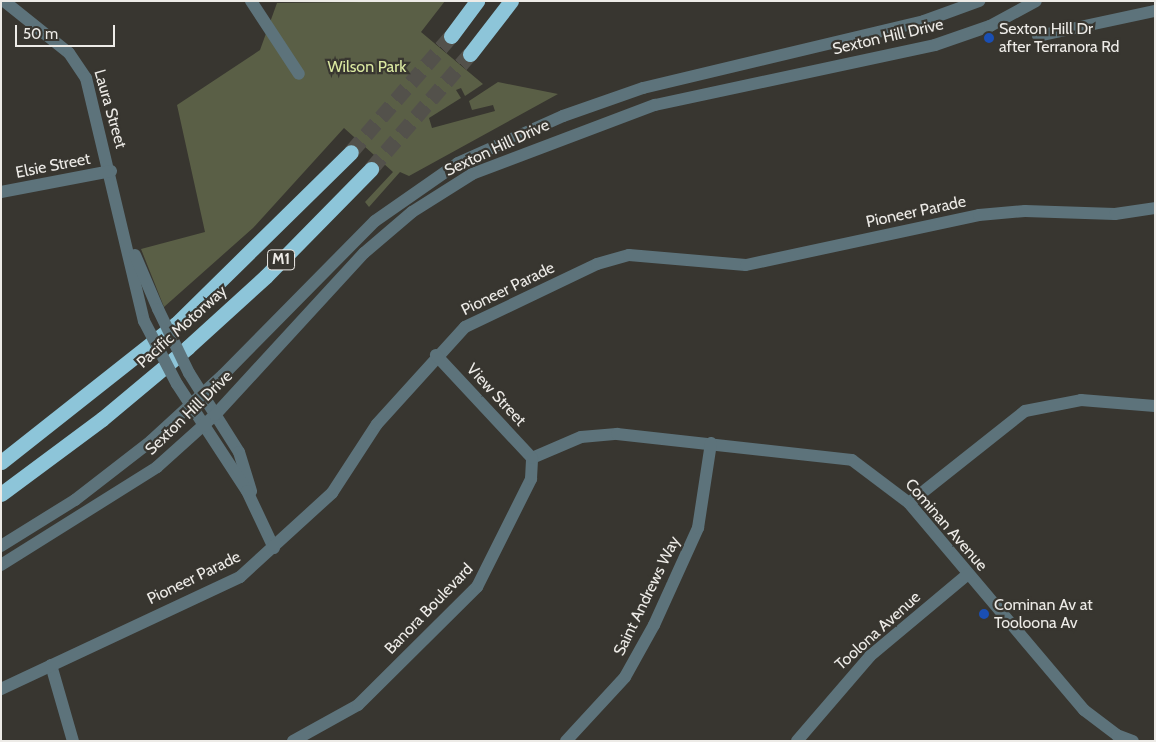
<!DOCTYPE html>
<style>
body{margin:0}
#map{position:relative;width:1156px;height:742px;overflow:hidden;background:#383630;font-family:Cabin,sans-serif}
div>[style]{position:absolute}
.green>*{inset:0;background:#5a5f46}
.highway-tunnel>*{height:15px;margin-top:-7.5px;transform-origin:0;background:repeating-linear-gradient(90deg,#53514b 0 15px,transparent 0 23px)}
.minor>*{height:12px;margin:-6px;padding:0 6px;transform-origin:6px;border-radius:6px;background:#5d737b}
.highway>*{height:15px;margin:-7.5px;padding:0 7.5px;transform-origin:7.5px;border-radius:7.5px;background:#8dc5d9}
.minor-bridge>*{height:12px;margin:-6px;padding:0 6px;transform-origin:6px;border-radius:6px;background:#5d737b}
.dots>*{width:14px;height:14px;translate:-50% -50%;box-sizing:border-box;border:2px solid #383630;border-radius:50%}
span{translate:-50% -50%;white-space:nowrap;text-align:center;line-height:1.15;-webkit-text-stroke:4.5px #383630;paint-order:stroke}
.shield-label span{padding:1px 4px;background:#383630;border:1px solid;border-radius:4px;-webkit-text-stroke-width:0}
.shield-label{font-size:15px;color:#edebe7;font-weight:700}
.poi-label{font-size:16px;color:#edebe7}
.left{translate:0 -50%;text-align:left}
.street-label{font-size:16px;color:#edebe7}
.park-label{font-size:16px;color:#dbe9a1}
.frame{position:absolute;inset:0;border:2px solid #edebe7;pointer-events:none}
.scale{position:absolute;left:15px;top:25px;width:100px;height:22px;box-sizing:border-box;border:2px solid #edebe7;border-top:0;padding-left:6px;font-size:15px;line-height:18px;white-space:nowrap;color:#edebe7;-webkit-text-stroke:4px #383630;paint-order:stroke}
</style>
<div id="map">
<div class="green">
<div style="clip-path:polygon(445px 1px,421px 32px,483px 84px,465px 96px,461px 88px,456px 90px,461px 98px,429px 118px,432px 128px,495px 111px,493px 105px,472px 110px,469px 101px,498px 82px,558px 94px,409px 176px,400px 172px,369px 207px,365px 202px,393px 172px,344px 128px,253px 228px,164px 307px,141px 249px,205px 232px,177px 105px,260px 50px,277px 3px)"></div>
</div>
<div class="highway-tunnel">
<div style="left:351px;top:152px;width:153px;rotate:-49.2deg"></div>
<div style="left:371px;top:169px;width:152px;rotate:-49.3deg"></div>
</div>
<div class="minor">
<div style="left:4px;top:1px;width:83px;rotate:38.7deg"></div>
<div style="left:69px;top:53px;width:30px;rotate:56deg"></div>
<div style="left:86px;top:78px;width:250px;rotate:76.6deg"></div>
<div style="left:251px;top:1px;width:87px;rotate:56.7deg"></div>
<div style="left:1038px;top:36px;width:120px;rotate:-12.1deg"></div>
<div style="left:1px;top:192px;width:112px;rotate:-10.8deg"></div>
<div style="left:135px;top:255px;width:59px;rotate:66.9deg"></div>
<div style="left:189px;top:373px;width:93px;rotate:57.7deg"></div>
<div style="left:239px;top:452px;width:41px;rotate:72.9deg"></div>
<div style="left:177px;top:384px;width:128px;rotate:56.8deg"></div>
<div style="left:247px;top:491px;width:63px;rotate:64.7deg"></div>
<div style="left:532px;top:458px;width:53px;rotate:-23.2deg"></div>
<div style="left:581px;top:437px;width:36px;rotate:-5deg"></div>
<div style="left:617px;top:434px;width:236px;rotate:6.3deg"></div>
<div style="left:852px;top:460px;width:71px;rotate:37deg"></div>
<div style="left:909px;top:503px;width:271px;rotate:49.8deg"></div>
<div style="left:1084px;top:710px;width:41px;rotate:37.1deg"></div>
<div style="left:1117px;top:735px;width:17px;rotate:21deg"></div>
<div style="left:909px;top:503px;width:148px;rotate:-38.4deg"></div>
<div style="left:1025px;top:411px;width:57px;rotate:-11.1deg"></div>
<div style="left:1081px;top:400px;width:74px;rotate:4.6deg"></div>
<div style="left:1px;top:546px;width:87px;rotate:-31.9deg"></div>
<div style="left:75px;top:500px;width:96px;rotate:-37.8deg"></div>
<div style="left:151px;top:441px;width:98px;rotate:-42.5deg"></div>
<div style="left:223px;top:375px;width:216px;rotate:-45.4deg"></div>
<div style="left:375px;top:221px;width:101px;rotate:-34.9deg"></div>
<div style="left:458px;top:163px;width:115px;rotate:-24.1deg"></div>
<div style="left:563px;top:116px;width:85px;rotate:-19.3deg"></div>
<div style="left:643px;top:88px;width:289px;rotate:-13.4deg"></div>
<div style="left:924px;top:21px;width:59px;rotate:-20deg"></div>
<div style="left:1px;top:565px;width:184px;rotate:-32.1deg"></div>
<div style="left:157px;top:467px;width:78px;rotate:-41.9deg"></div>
<div style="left:215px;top:415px;width:220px;rotate:-47.4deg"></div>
<div style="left:364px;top:253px;width:63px;rotate:-40.5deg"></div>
<div style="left:412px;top:212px;width:71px;rotate:-32.3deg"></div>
<div style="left:472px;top:174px;width:196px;rotate:-20.7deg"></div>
<div style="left:655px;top:105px;width:286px;rotate:-12.1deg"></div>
<div style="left:935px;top:45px;width:58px;rotate:-19.1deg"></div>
<div style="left:990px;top:26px;width:52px;rotate:-28.5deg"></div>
<div style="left:51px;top:665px;width:79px;rotate:73.9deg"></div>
<div style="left:1px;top:689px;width:264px;rotate:-25.1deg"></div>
<div style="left:240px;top:577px;width:125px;rotate:-42.4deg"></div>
<div style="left:332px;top:493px;width:82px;rotate:-56.9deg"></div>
<div style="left:377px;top:424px;width:131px;rotate:-47.8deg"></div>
<div style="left:465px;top:327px;width:146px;rotate:-25.5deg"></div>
<div style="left:597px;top:264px;width:33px;rotate:-16deg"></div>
<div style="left:629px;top:255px;width:117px;rotate:4.9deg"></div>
<div style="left:746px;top:265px;width:238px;rotate:-12.1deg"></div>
<div style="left:979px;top:215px;width:46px;rotate:-5deg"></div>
<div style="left:1025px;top:211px;width:90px;rotate:1.9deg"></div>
<div style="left:1115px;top:214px;width:40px;rotate:-8.5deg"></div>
<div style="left:293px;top:741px;width:74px;rotate:-29deg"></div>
<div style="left:358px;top:705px;width:168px;rotate:-44.8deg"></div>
<div style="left:477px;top:587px;width:121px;rotate:-63.4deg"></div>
<div style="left:531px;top:479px;width:21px;rotate:-87deg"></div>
<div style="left:532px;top:458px;width:141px;rotate:-133deg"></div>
<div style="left:566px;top:741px;width:87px;rotate:-47.3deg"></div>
<div style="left:625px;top:677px;width:60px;rotate:-60.9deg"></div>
<div style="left:654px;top:625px;width:107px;rotate:-65.6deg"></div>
<div style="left:698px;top:528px;width:86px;rotate:-81.3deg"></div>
<div style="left:797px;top:741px;width:112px;rotate:-49.3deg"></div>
<div style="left:870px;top:656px;width:128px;rotate:-39.9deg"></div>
</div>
<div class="highway">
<div style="left:451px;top:36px;width:44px;rotate:-53.4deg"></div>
<div style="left:470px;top:54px;width:67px;rotate:-52.3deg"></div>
<div style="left:1px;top:462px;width:223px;rotate:-38.3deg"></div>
<div style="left:176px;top:324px;width:245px;rotate:-44.5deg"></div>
<div style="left:1px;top:494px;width:126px;rotate:-36.6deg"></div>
<div style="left:102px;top:419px;width:112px;rotate:-39.9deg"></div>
<div style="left:188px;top:347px;width:105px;rotate:-42.3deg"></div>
<div style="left:266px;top:276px;width:150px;rotate:-45.5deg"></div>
</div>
<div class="minor-bridge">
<div style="left:158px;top:309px;width:71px;rotate:64.2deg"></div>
<div style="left:144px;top:321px;width:71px;rotate:62.4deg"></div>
</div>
<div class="dots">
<div style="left:989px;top:38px;background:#1a4fb4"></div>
<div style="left:984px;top:614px;background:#1a4fb4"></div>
</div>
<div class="shield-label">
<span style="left:281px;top:260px">M1</span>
</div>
<div class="poi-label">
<span class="left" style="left:999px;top:38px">Sexton Hill Dr<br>after Terranora Rd</span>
<span class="left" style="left:994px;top:614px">Cominan Av at<br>Tooloona Av</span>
</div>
<div class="street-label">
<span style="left:888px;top:37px;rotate:-13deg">Sexton Hill Drive</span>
<span style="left:110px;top:109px;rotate:74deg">Laura Street</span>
<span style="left:497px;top:148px;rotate:-25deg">Sexton Hill Drive</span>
<span style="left:53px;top:166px;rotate:-11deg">Elsie Street</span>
<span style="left:916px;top:212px;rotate:-12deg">Pioneer Parade</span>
<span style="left:508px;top:289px;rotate:-26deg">Pioneer Parade</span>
<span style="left:182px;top:327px;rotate:-42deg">Pacific Motorway</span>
<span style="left:496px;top:395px;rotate:47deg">View Street</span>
<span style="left:189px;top:413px;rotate:-44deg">Sexton Hill Drive</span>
<span style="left:946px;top:525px;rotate:49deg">Cominan Avenue</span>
<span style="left:194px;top:578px;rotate:-26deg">Pioneer Parade</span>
<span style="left:647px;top:596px;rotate:-64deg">Saint Andrews Way</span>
<span style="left:429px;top:609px;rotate:-46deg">Banora Boulevard</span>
<span style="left:878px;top:631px;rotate:-42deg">Toolona Avenue</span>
</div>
<div class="park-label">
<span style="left:367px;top:67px">Wilson Park</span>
</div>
<div class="frame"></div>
<div class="scale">50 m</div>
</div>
